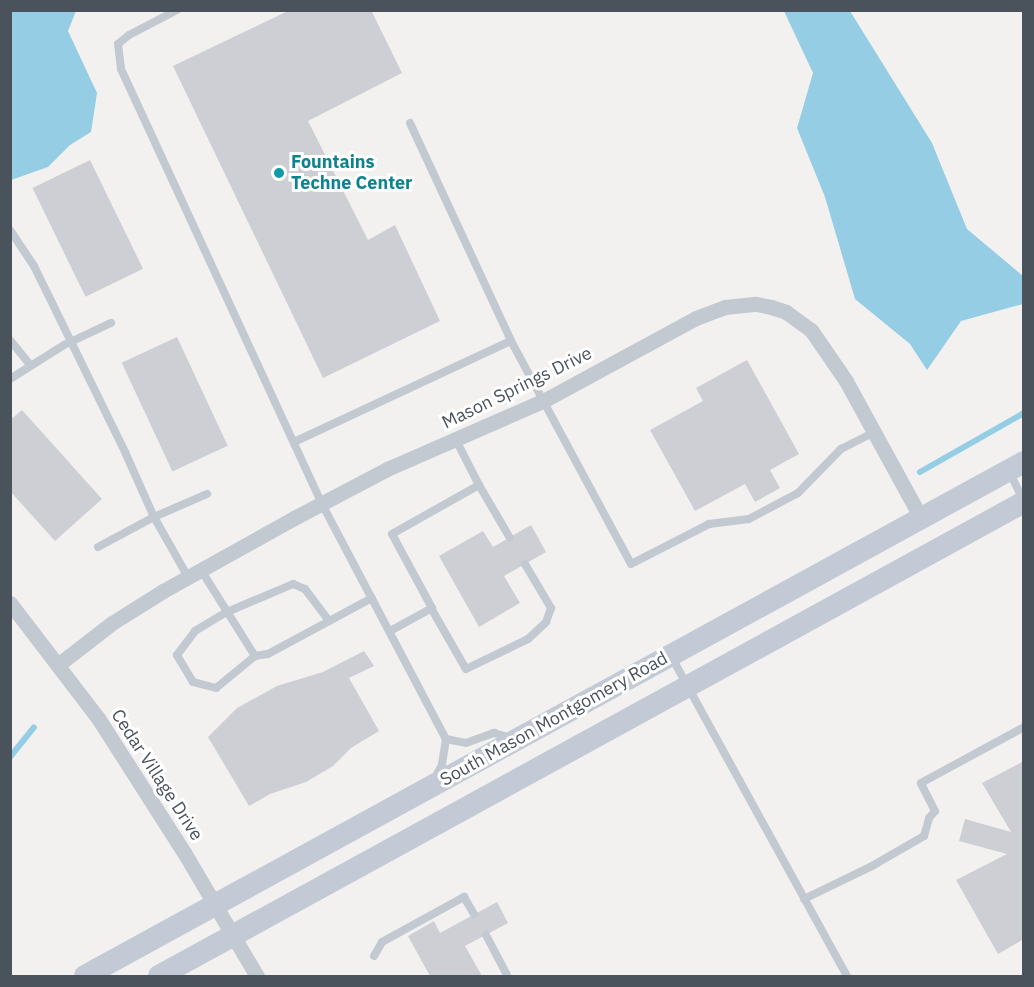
<!DOCTYPE html>
<style>
body{margin:0}
#map{position:relative;width:1034px;height:987px;overflow:hidden;background:#f2f1f0;font-family:"IBM Plex Sans",sans-serif}
div>[style]{position:absolute}
.water>*{inset:0;background:#95cde4}
.stream>*{height:6px;margin:-3px;padding:0 3px;transform-origin:3px;border-radius:3px;background:#95cde4}
.building>*{inset:0;background:#cecfd4;transform-origin:0 0}
.service>*{height:8px;margin:-4px;padding:0 4px;transform-origin:4px;border-radius:4px;background:#c2c9d1}
.minor>*{height:15px;margin:-7.5px;padding:0 7.5px;transform-origin:7.5px;border-radius:7.5px;background:#c2c9d1}
.secondary>*{height:22px;margin:-11px;padding:0 11px;transform-origin:11px;border-radius:11px;background:#c3cad5}
.dots>*{width:16px;height:16px;translate:-50% -50%;box-sizing:border-box;border:3px solid #fff;border-radius:50%}
span{translate:-50% -50%;white-space:nowrap;text-align:center;line-height:1.15;-webkit-text-stroke:6px #fff;paint-order:stroke}
.culture-label{font-size:18px;color:#0d838f;font-weight:700}
.left{translate:0 -50%;text-align:left}
.street-label{font-size:18px;color:#4a525c}
.frame{position:absolute;inset:0;border:12px solid #4a525c;pointer-events:none}
</style>
<div id="map">
<div class="water">
<div style="clip-path:polygon(11px 10px,76px 11px,68px 31px,97px 93px,91px 132px,70px 145px,48px 167px,11px 180px)"></div>
<div style="clip-path:polygon(784px 11px,850px 11px,932px 143px,967px 229px,1023px 276px,1023px 304px,961px 321px,927px 370px,910px 344px,855px 299px,825px 197px,797px 128px,813px 73px)"></div>
</div>
<div class="stream">
<div style="left:920px;top:472px;width:120px;rotate:-29.6deg"></div>
<div style="left:10px;top:757px;width:38px;rotate:-51deg"></div>
</div>
<div class="building">
<div style="clip-path:polygon(290px 10px,371px 10px,402px 73px,308px 121px,368px 240px,395px 225px,440px 321px,323px 378px,173px 66px)"></div>
<div style="left:90px;top:160px;width:121px;height:64px;rotate:64deg"></div>
<div style="left:177px;top:337px;width:120px;height:61px;rotate:65deg"></div>
<div style="clip-path:polygon(747px 360px,799px 454px,770px 470px,780px 488px,755px 502px,745px 484px,695px 511px,650px 430px,703px 401px,696px 388px)"></div>
<div style="clip-path:polygon(22px 410px,102px 499px,55px 541px,10px 491px,10px 420px)"></div>
<div style="clip-path:polygon(531px 525px,546px 552px,504px 576px,520px 603px,479px 627px,439px 556px,483px 531px,493px 547px)"></div>
<div style="clip-path:polygon(364px 651px,374px 666px,349px 678px,379px 731px,351px 748px,333px 766px,306px 782px,270px 794px,249px 806px,208px 737px,237px 708px,277px 686px,323px 672px)"></div>
<div style="clip-path:polygon(1024px 761px,1024px 939px,998px 954px,956px 880px,1007px 854px,959px 841px,965px 819px,1011px 832px,982px 783px)"></div>
<div style="clip-path:polygon(497px 902px,508px 923px,465px 946px,482px 976px,430px 976px,408px 936px,434px 921px,440px 933px)"></div>
</div>
<div class="service">
<div style="left:177px;top:10px;width:54px;rotate:152.5deg"></div>
<div style="left:129px;top:35px;width:14px;rotate:141deg"></div>
<div style="left:118px;top:44px;width:25px;rotate:83deg"></div>
<div style="left:121px;top:69px;width:479px;rotate:65.2deg"></div>
<div style="left:322px;top:504px;width:266px;rotate:62.2deg"></div>
<div style="left:446px;top:739px;width:26px;rotate:99deg"></div>
<div style="left:442px;top:765px;width:15px;rotate:118deg"></div>
<div style="left:410px;top:123px;width:240px;rotate:65.1deg"></div>
<div style="left:10px;top:230px;width:43px;rotate:56.3deg"></div>
<div style="left:34px;top:266px;width:207px;rotate:63.9deg"></div>
<div style="left:125px;top:452px;width:71px;rotate:66deg"></div>
<div style="left:154px;top:517px;width:69px;rotate:60.5deg"></div>
<div style="left:10px;top:340px;width:32px;rotate:51deg"></div>
<div style="left:10px;top:379px;width:64px;rotate:-32.2deg"></div>
<div style="left:64px;top:345px;width:52px;rotate:-25.1deg"></div>
<div style="left:294px;top:442px;width:239px;rotate:-25deg"></div>
<div style="left:511px;top:341px;width:253px;rotate:61.7deg"></div>
<div style="left:631px;top:564px;width:88px;rotate:-27.1deg"></div>
<div style="left:709px;top:524px;width:40px;rotate:-7.1deg"></div>
<div style="left:749px;top:519px;width:55px;rotate:-28deg"></div>
<div style="left:798px;top:493px;width:62px;rotate:-45.7deg"></div>
<div style="left:841px;top:449px;width:37px;rotate:-27deg"></div>
<div style="left:1010px;top:473px;width:30px;rotate:64deg"></div>
<div style="left:479px;top:485px;width:61px;rotate:59.7deg"></div>
<div style="left:98px;top:547px;width:64px;rotate:-28.2deg"></div>
<div style="left:154px;top:517px;width:58px;rotate:-23.5deg"></div>
<div style="left:201px;top:570px;width:102px;rotate:57.9deg"></div>
<div style="left:255px;top:656px;width:13px;rotate:-9deg"></div>
<div style="left:268px;top:654px;width:118px;rotate:-28.3deg"></div>
<div style="left:431px;top:608px;width:70px;rotate:60.2deg"></div>
<div style="left:466px;top:669px;width:69px;rotate:-25.8deg"></div>
<div style="left:528px;top:639px;width:25px;rotate:-43deg"></div>
<div style="left:546px;top:622px;width:15px;rotate:-70deg"></div>
<div style="left:551px;top:608px;width:51px;rotate:-120.6deg"></div>
<div style="left:390px;top:631px;width:48px;rotate:-28.7deg"></div>
<div style="left:432px;top:608px;width:84px;rotate:-118.4deg"></div>
<div style="left:392px;top:534px;width:100px;rotate:-29.4deg"></div>
<div style="left:479px;top:485px;width:51px;rotate:-117.1deg"></div>
<div style="left:255px;top:656px;width:50px;rotate:140.6deg"></div>
<div style="left:216px;top:688px;width:24px;rotate:-165deg"></div>
<div style="left:193px;top:682px;width:31px;rotate:-121deg"></div>
<div style="left:177px;top:655px;width:30px;rotate:-53deg"></div>
<div style="left:195px;top:631px;width:37px;rotate:-31deg"></div>
<div style="left:227px;top:612px;width:72px;rotate:-23deg"></div>
<div style="left:293px;top:584px;width:13px;rotate:23deg"></div>
<div style="left:305px;top:589px;width:40px;rotate:53deg"></div>
<div style="left:671px;top:656px;width:365px;rotate:61.2deg"></div>
<div style="left:446px;top:739px;width:20px;rotate:11deg"></div>
<div style="left:466px;top:743px;width:30px;rotate:-20deg"></div>
<div style="left:494px;top:733px;width:18px;rotate:16deg"></div>
<div style="left:804px;top:899px;width:76px;rotate:-25.9deg"></div>
<div style="left:872px;top:866px;width:60px;rotate:-30deg"></div>
<div style="left:924px;top:836px;width:19px;rotate:-74deg"></div>
<div style="left:929px;top:818px;width:9px;rotate:-49deg"></div>
<div style="left:935px;top:811px;width:31px;rotate:-117deg"></div>
<div style="left:921px;top:783px;width:117px;rotate:-28.5deg"></div>
<div style="left:486px;top:935px;width:45px;rotate:62.3deg"></div>
<div style="left:374px;top:956px;width:16px;rotate:-60deg"></div>
<div style="left:382px;top:942px;width:94px;rotate:-28.8deg"></div>
<div style="left:464px;top:897px;width:20px;rotate:60deg"></div>
</div>
<div class="minor">
<div style="left:10px;top:603px;width:145px;rotate:52.6deg"></div>
<div style="left:98px;top:718px;width:161px;rotate:57.4deg"></div>
<div style="left:185px;top:854px;width:142px;rotate:59.5deg"></div>
<div style="left:59px;top:664px;width:67px;rotate:-37.7deg"></div>
<div style="left:112px;top:623px;width:60px;rotate:-32.1deg"></div>
<div style="left:163px;top:591px;width:150px;rotate:-29.1deg"></div>
<div style="left:294px;top:518px;width:105px;rotate:-27.8deg"></div>
<div style="left:387px;top:469px;width:170px;rotate:-23.6deg"></div>
<div style="left:543px;top:401px;width:174px;rotate:-28.5deg"></div>
<div style="left:696px;top:318px;width:31px;rotate:-21deg"></div>
<div style="left:725px;top:307px;width:31px;rotate:-6deg"></div>
<div style="left:756px;top:304px;width:15px;rotate:11deg"></div>
<div style="left:771px;top:307px;width:16px;rotate:18deg"></div>
<div style="left:786px;top:312px;width:31px;rotate:36deg"></div>
<div style="left:811px;top:330px;width:62px;rotate:55.5deg"></div>
<div style="left:846px;top:381px;width:156px;rotate:61.3deg"></div>
</div>
<div class="secondary">
<div style="left:85px;top:976px;width:1070px;rotate:-28.7deg"></div>
<div style="left:159px;top:976px;width:986px;rotate:-28.72deg"></div>
</div>
<div class="dots">
<div style="left:279px;top:173px;background:#0f9aa8"></div>
</div>
<div class="culture-label">
<span class="left" style="left:291px;top:173px">Fountains<br>Techne Center</span>
</div>
<div class="street-label">
<span style="left:517px;top:388px;rotate:-26deg">Mason Springs Drive</span>
<span style="left:554px;top:719px;rotate:-29deg">South Mason Montgomery Road</span>
<span style="left:157px;top:775px;rotate:57deg">Cedar Village Drive</span>
</div>
<div class="frame"></div>
</div>
